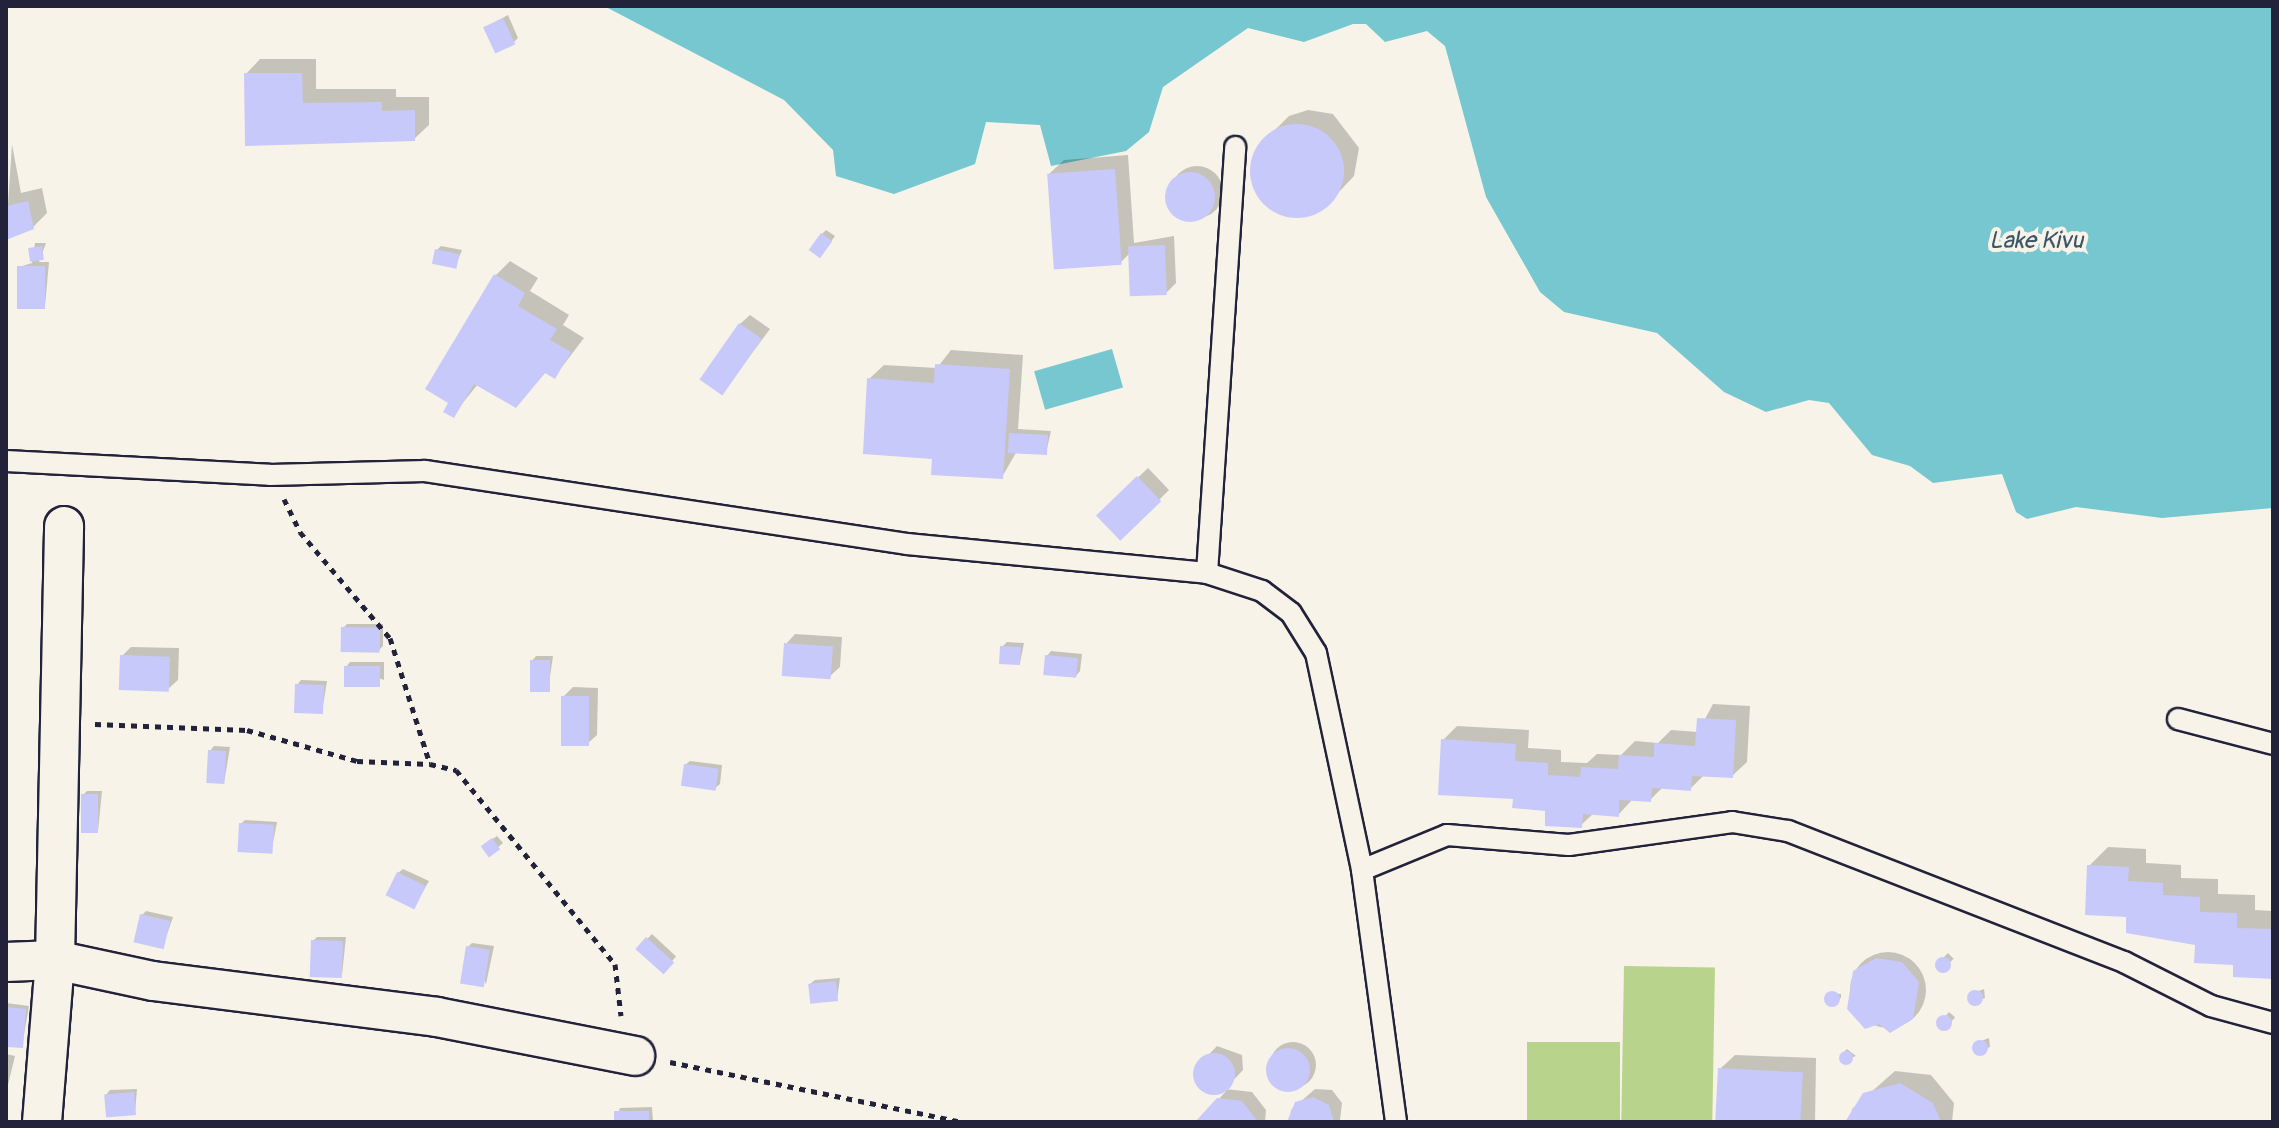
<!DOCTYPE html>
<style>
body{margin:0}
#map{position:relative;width:2279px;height:1128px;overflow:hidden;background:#f7f3e8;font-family:Pangolin,sans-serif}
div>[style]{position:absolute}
.green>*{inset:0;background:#b8d48c;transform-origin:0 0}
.water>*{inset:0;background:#77c7d1;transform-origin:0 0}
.shadow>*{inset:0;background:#0003;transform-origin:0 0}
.round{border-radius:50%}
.building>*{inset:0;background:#c8c9fb;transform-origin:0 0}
.path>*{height:5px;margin-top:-2.5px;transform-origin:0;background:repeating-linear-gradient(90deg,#22223b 0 6px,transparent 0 12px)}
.roads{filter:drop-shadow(2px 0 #22223b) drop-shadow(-2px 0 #22223b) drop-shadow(0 2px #22223b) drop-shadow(0 -2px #22223b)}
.lane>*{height:20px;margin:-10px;padding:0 10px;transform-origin:10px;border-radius:10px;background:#f7f3e8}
.street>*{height:38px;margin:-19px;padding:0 19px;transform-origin:19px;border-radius:19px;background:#f7f3e8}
span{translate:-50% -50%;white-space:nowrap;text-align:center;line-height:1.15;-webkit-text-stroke:8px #f7f3e8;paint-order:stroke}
.water-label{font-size:24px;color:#3c5468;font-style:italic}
.frame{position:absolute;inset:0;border:8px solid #22223b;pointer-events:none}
</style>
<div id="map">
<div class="green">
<div style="left:1624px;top:966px;width:91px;height:156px;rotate:1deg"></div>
<div style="left:1527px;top:1042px;width:93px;height:80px"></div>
</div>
<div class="water">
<div style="clip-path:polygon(604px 6px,2273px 6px,2273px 508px,2162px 518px,2076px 507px,2027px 519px,2016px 512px,2002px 474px,1933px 483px,1910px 466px,1872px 455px,1829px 403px,1809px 400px,1766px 412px,1724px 392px,1657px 333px,1564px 312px,1540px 292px,1486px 197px,1445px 46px,1427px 31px,1385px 42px,1366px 24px,1353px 24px,1304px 42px,1248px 28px,1163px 87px,1149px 132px,1126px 151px,1051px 166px,1040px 125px,986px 122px,975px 164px,894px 194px,836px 176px,833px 150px,784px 100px)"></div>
<div style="left:1112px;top:349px;width:40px;height:81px;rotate:74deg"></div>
</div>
<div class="shadow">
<div style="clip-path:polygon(508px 15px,518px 38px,514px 42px,486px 27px)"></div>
<div style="clip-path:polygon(260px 59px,316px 59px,316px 89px,396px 89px,396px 97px,429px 97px,429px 125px,414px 139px,247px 144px,246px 74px)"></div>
<div style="clip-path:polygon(1308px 110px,1333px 114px,1359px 148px,1354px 176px,1321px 211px,1298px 217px,1277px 213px,1258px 196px,1251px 173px,1256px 149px,1289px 116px)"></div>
<div style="clip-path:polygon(12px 144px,21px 193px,42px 188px,47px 213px,33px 227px,6px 235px)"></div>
<div style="clip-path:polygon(1128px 155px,1134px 243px,1174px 236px,1176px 283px,1166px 293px,1130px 253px,1120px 263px,1049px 174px,1064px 160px)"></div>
<div class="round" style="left:1171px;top:166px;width:52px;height:52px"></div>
<div style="clip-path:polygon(826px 230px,835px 236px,824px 251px,822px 234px)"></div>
<div style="clip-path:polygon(35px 243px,46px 243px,39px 262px,49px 262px,45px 306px,19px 267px,32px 263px)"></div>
<div style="clip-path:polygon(441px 246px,462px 250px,455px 267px,437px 250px)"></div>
<div style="clip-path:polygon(510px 261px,538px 278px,530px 291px,569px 315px,563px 325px,584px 338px,555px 376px,547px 371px,515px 406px,478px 384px,453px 415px,495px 276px)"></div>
<div style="clip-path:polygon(750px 315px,770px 329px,723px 392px,740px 324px)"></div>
<div style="clip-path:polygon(951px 350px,1023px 355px,1018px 429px,1051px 431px,1046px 453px,1017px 451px,1002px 477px,934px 457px,869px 379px,884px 365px,937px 368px)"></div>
<div style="clip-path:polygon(1148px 468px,1169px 490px,1159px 500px,1108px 506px)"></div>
<div style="clip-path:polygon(347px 624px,383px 624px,383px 646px,379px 650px,343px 628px)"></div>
<div style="clip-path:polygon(795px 634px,842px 637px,840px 667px,830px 676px,786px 644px)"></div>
<div style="clip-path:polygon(1007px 642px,1024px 643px,1020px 663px,1002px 647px)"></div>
<div style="clip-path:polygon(131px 647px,179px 648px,178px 680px,168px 689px,122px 656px)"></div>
<div style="clip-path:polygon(1051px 651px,1082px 654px,1080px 671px,1076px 676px,1047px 656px)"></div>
<div style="clip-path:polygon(536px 656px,553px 656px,548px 690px,532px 661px)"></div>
<div style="clip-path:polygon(350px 662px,384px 662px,384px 680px,346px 667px)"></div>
<div style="clip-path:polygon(301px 680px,327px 681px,322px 712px,297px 685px)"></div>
<div style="clip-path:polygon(573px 687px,598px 688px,597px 735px,587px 744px,563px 697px)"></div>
<div style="clip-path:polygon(1713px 704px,1750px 706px,1747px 762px,1732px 776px,1704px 775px,1691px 788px,1663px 787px,1650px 800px,1632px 800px,1618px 815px,1594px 813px,1581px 825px,1515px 797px,1443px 740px,1457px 726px,1529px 730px,1528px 748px,1561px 750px,1561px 762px,1587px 763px,1597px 754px,1621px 755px,1635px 741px,1658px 743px,1671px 730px,1698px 732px)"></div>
<div style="clip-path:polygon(214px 746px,230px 747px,224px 783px,210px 751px)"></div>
<div style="clip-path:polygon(690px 761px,722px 765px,720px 784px,715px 788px,685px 765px)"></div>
<div style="clip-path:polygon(87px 791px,102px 791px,98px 831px,83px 795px)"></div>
<div style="clip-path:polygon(245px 820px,277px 822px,271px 853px,241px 824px)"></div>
<div style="clip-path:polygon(497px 836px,503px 843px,490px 854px,488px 842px)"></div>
<div style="clip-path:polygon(2108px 847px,2146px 849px,2146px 863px,2181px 865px,2181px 878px,2218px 879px,2218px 894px,2255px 895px,2255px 910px,2273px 911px,2273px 977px,2128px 915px,2089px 866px)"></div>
<div style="clip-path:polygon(403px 869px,429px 881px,414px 907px,398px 873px)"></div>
<div style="clip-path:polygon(146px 911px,173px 917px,163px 946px,142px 915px)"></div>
<div style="left:652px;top:934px;width:33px;height:21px;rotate:43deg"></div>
<div style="clip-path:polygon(317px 937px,346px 937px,342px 975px,313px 941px)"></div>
<div style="clip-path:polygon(472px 943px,494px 946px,486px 984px,468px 947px)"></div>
<div class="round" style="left:1850px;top:952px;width:76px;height:76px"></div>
<div style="left:1948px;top:953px;width:8px;height:16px;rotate:45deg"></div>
<div style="clip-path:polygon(840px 978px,837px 999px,810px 984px,815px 980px)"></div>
<div style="clip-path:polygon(1984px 989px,1985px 998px,1972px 1003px,1971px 994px)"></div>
<div style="clip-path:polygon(1827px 994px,1841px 994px,1841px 998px,1828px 1003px)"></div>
<div style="clip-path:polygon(6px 1003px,29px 1006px,22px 1046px,6px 1045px)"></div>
<div style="left:1949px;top:1012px;width:8px;height:16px;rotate:40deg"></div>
<div style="clip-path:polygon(1989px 1038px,1990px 1047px,1976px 1052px,1976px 1043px)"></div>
<div class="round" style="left:1270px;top:1042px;width:46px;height:46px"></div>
<div style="clip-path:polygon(1217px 1046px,1242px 1055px,1243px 1070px,1225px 1089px,1252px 1092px,1266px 1110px,1265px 1122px,1199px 1122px,1226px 1091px,1208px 1093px,1197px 1082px,1196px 1068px)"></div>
<div style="clip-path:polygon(1847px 1049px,1856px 1056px,1843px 1061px,1843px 1053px)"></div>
<div style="clip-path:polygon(6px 1054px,15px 1056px,6px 1093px)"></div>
<div style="clip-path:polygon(1735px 1055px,1816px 1058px,1815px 1122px,1720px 1122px,1720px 1069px)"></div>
<div style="clip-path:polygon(1895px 1071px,1931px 1075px,1954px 1103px,1952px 1122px,1850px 1122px,1852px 1109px)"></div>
<div style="clip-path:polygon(137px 1089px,135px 1113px,106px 1095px,110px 1090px)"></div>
<div style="clip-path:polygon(1315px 1089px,1332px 1090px,1342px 1103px,1340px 1120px,1290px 1122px,1291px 1110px)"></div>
<div style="clip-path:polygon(652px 1107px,653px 1122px,616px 1122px,620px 1108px)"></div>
</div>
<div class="building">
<div style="left:503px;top:18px;width:29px;height:22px;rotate:65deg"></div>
<div style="clip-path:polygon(244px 73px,302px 73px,303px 103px,382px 102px,382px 111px,415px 110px,415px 141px,245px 146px)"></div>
<div class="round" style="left:1250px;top:124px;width:94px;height:94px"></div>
<div style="left:1115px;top:169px;width:96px;height:68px;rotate:86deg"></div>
<div class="round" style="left:1165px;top:172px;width:50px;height:50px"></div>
<div style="clip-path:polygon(28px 201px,34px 229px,6px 240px,6px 206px)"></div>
<div style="left:821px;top:233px;width:14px;height:21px;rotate:36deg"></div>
<div style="left:1165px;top:245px;width:50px;height:37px;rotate:88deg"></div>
<div style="left:42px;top:246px;width:14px;height:14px;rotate:82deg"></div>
<div style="left:435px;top:249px;width:25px;height:15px;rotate:12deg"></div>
<div style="left:17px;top:266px;width:28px;height:43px"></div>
<div style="clip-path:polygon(494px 274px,525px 293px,518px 306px,557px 329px,550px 340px,571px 352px,555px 379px,545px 373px,516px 408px,474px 384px,454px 418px,443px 412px,448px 403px,425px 389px)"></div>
<div style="left:739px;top:323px;width:28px;height:69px;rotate:35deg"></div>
<div style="clip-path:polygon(935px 364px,1010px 369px,1003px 479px,931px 475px,932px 459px,863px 454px,867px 378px,934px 383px)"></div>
<div style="left:1009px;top:433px;width:39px;height:20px;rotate:3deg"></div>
<div style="left:1137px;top:476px;width:35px;height:57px;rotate:46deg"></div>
<div style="left:341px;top:627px;width:39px;height:25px;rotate:1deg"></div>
<div style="left:784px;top:643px;width:49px;height:33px;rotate:4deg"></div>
<div style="left:1000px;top:646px;width:21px;height:18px;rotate:3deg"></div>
<div style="left:120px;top:655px;width:50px;height:35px;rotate:2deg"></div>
<div style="left:1045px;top:655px;width:33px;height:20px;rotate:5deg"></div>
<div style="left:530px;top:660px;width:20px;height:32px"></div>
<div style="left:344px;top:666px;width:36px;height:21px"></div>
<div style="left:295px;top:684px;width:29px;height:29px;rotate:2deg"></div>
<div style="left:561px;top:696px;width:28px;height:50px"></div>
<div style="clip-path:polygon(1697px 718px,1736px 720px,1733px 778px,1692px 776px,1691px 791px,1652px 788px,1651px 802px,1619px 800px,1619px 817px,1583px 814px,1582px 828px,1545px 826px,1545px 811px,1512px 808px,1513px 799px,1438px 795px,1441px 739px,1516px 744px,1515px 761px,1548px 763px,1548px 775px,1580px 777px,1581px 767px,1618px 769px,1619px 755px,1654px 757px,1654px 743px,1695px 746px)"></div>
<div style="left:208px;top:750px;width:18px;height:33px;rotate:3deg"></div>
<div style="left:684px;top:764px;width:35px;height:22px;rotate:8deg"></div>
<div style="left:81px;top:794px;width:17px;height:39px"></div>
<div style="left:239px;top:823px;width:35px;height:29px;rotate:3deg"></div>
<div style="left:492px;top:838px;width:14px;height:14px;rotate:54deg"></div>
<div style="clip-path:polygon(2087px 865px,2129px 867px,2128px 881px,2163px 883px,2163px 895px,2200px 897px,2200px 912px,2237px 913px,2237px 928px,2273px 929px,2273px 979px,2233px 977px,2233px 965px,2194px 963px,2195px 945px,2126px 933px,2126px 917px,2085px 915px)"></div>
<div style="left:397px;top:872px;width:32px;height:26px;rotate:26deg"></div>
<div style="left:140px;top:914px;width:31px;height:29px;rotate:13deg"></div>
<div style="left:646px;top:937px;width:38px;height:16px;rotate:42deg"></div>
<div style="left:311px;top:940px;width:32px;height:37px;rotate:2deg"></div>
<div style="left:466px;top:946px;width:24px;height:38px;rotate:9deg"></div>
<div class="round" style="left:1935px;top:957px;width:16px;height:16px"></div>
<div style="clip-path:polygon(1876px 958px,1902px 962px,1919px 982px,1913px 1019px,1890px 1033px,1879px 1024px,1865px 1029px,1847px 1009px,1853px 971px)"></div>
<div style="left:836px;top:981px;width:20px;height:28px;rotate:84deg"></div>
<div class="round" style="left:1967px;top:990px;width:16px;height:16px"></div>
<div class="round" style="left:1824px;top:991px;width:16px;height:16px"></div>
<div style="clip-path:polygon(6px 1007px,26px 1009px,23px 1048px,6px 1047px)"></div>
<div class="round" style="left:1936px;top:1015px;width:16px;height:16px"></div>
<div class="round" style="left:1972px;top:1040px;width:16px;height:16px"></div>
<div class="round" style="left:1266px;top:1048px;width:44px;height:44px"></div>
<div class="round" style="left:1839px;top:1051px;width:14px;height:14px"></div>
<div class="round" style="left:1193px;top:1053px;width:42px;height:42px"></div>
<div style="left:1718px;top:1068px;width:85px;height:54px;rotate:3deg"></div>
<div style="clip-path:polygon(1900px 1083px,1933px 1103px,1941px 1122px,1845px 1122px,1863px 1093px)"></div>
<div style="left:134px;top:1092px;width:23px;height:30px;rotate:85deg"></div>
<div style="clip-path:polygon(1313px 1097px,1329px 1105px,1334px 1122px,1287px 1122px,1295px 1102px)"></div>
<div style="clip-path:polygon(1217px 1098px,1242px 1101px,1258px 1122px,1195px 1122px)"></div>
<div style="left:614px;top:1111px;width:35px;height:11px"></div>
</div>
<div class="path">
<div style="left:284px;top:499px;width:37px;rotate:64deg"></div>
<div style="left:300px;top:532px;width:139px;rotate:49.7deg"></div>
<div style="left:390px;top:638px;width:132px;rotate:72.4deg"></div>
<div style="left:430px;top:764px;width:27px;rotate:13deg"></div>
<div style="left:456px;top:770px;width:251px;rotate:50.7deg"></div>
<div style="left:615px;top:964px;width:52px;rotate:83.4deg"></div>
<div style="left:95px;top:724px;width:152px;rotate:2.3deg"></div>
<div style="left:247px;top:730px;width:114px;rotate:15.7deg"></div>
<div style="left:357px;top:761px;width:73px;rotate:2.4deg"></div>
<div style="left:670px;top:1062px;width:298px;rotate:11.6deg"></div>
</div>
<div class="roads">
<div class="lane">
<div style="left:6px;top:461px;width:264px;rotate:3deg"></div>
<div style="left:270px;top:475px;width:155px;rotate:-1.5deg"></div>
<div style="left:425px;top:471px;width:487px;rotate:8.6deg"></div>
<div style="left:907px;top:544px;width:301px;rotate:5.5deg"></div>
<div style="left:1207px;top:573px;width:58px;rotate:18.1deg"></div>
<div style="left:1262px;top:591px;width:36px;rotate:37deg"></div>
<div style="left:1291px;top:613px;width:47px;rotate:58deg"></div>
<div style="left:1316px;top:653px;width:222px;rotate:78deg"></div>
<div style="left:1362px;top:870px;width:254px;rotate:82.3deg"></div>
<div style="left:1207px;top:573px;width:427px;rotate:-86.2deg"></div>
<div style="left:2178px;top:719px;width:98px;rotate:14.7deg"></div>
<div style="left:1362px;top:870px;width:92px;rotate:-22.4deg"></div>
<div style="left:1447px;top:835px;width:122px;rotate:4.7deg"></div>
<div style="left:1569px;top:845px;width:165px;rotate:-8deg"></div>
<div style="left:1732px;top:822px;width:57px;rotate:9.1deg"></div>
<div style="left:1788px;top:831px;width:361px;rotate:21.3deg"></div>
<div style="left:2124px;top:962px;width:97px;rotate:26.8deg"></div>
<div style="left:2211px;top:1006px;width:64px;rotate:15.3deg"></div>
</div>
<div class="street">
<div style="left:6px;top:962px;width:49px;rotate:-2.3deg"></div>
<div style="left:55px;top:960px;width:100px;rotate:12.1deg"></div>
<div style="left:153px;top:981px;width:286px;rotate:7.2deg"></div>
<div style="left:437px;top:1017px;width:202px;rotate:11.1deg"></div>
<div style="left:42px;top:1122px;width:163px;rotate:-85.4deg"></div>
<div style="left:55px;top:960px;width:434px;rotate:-88.8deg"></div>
</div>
</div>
<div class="water-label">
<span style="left:2036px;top:241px">Lake Kivu</span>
</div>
<div class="frame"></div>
</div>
